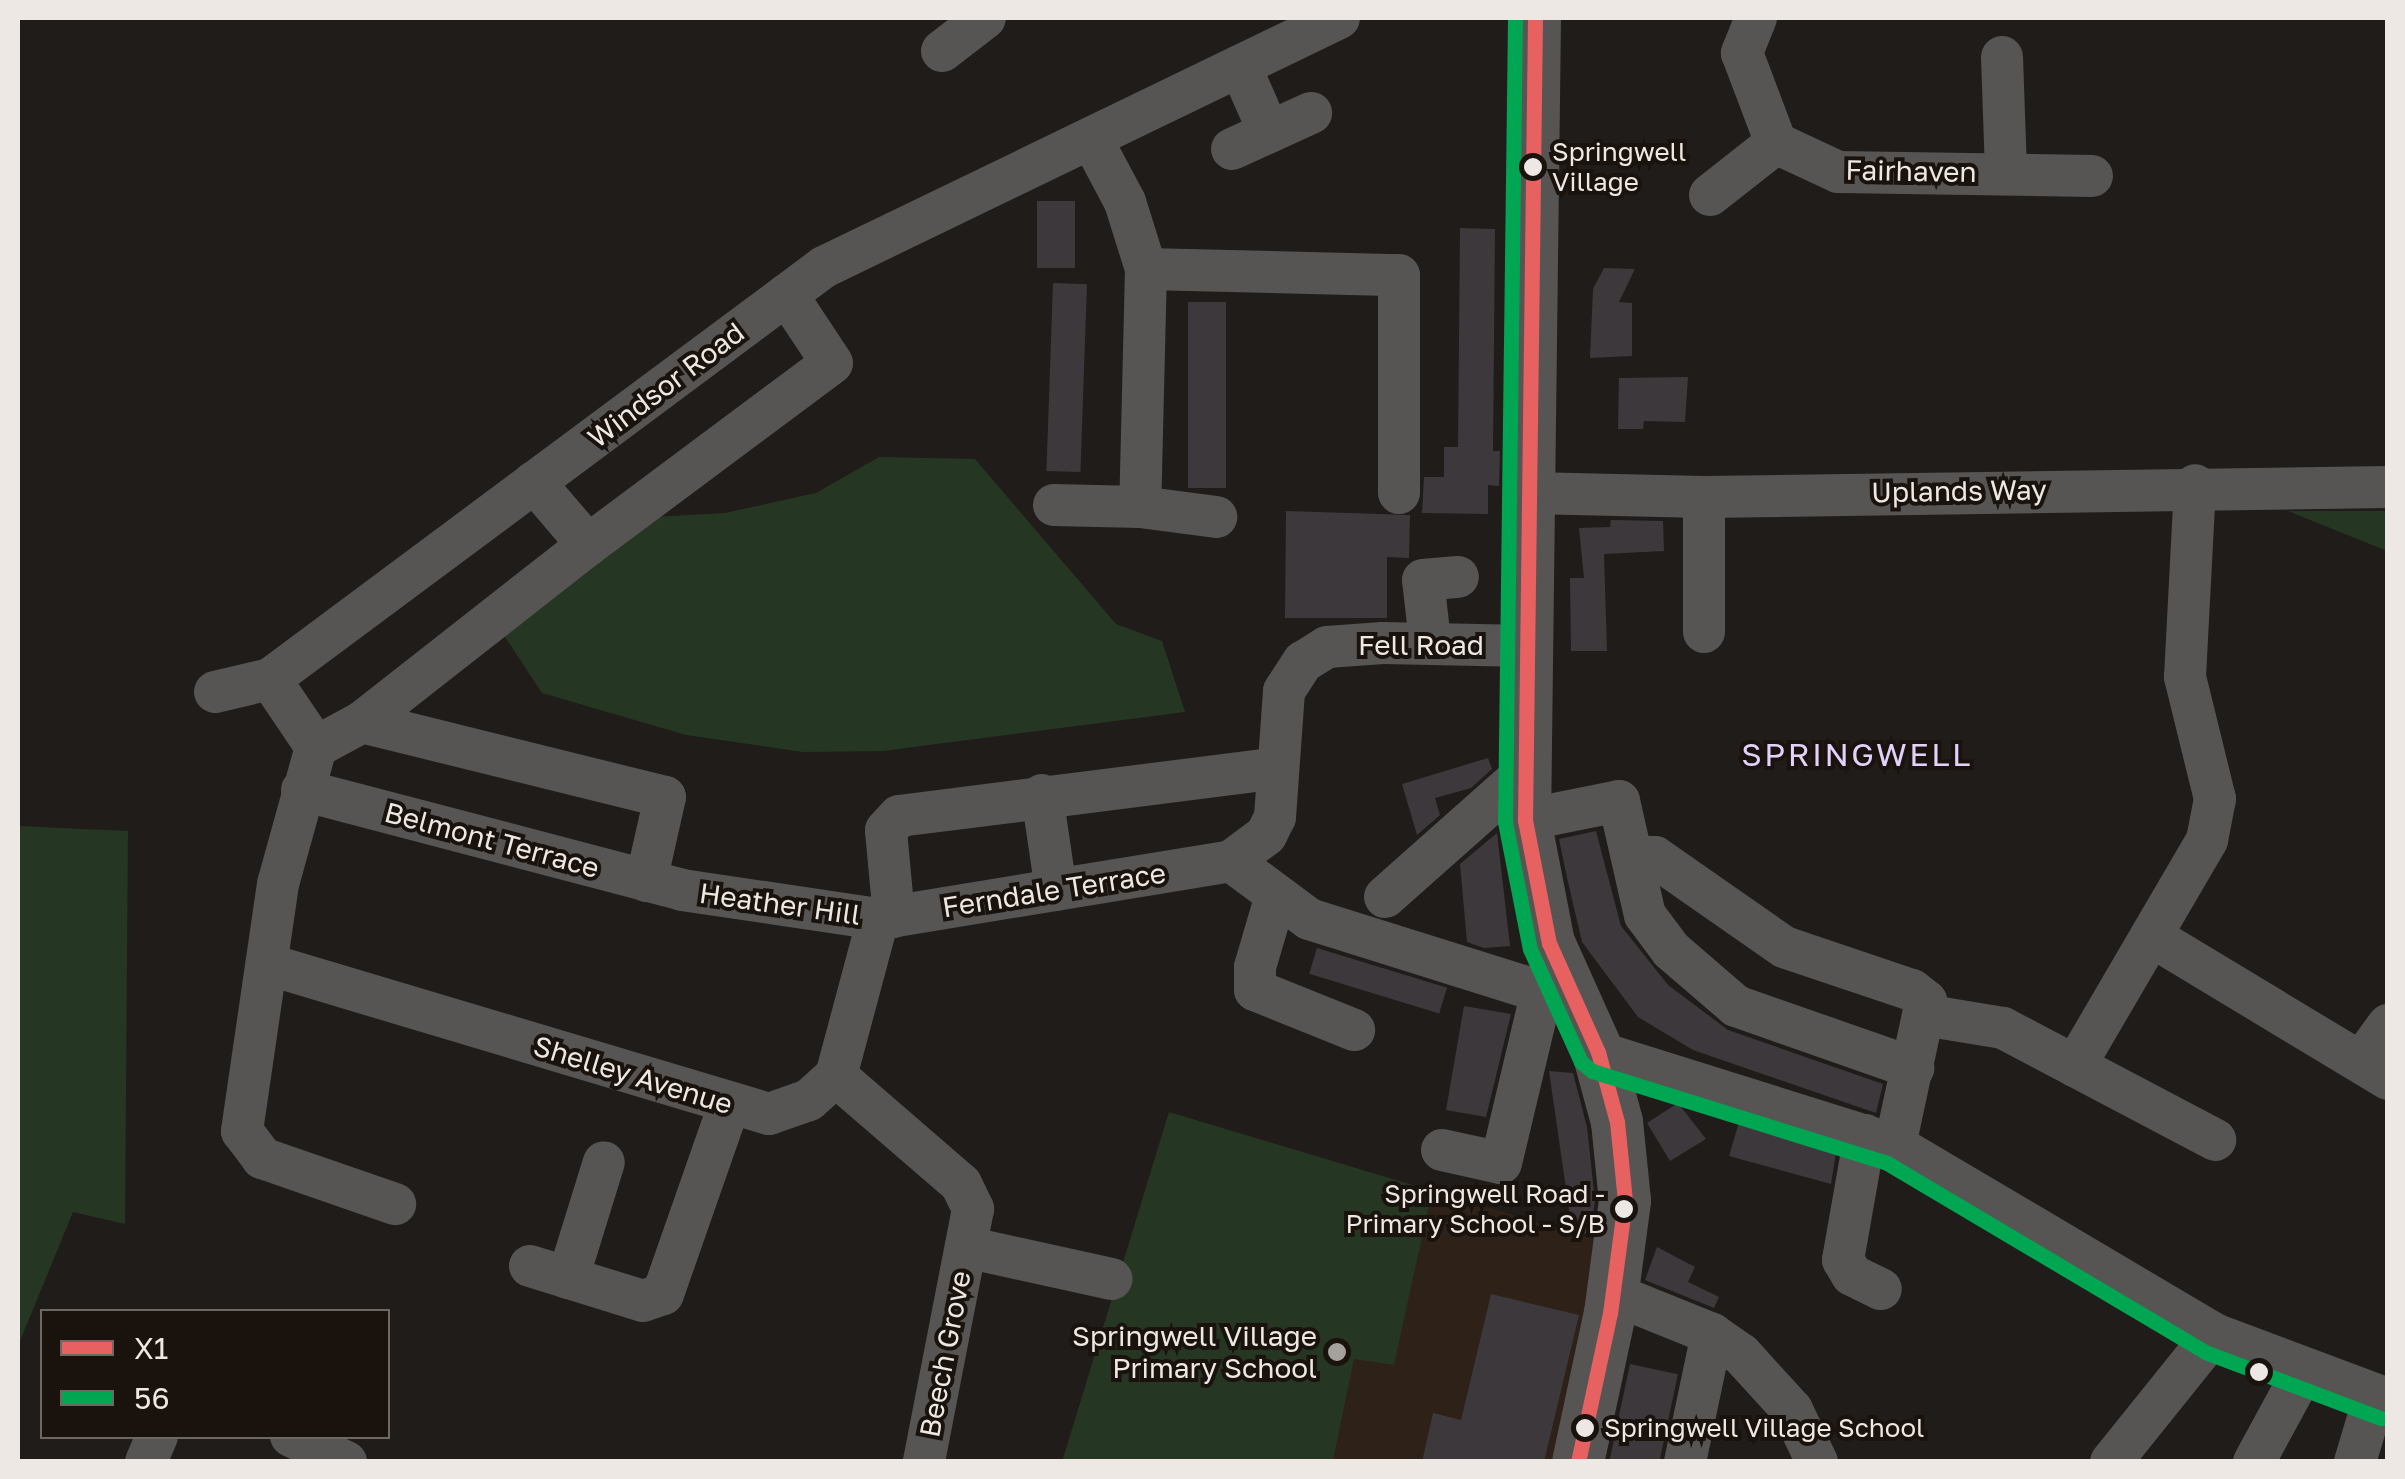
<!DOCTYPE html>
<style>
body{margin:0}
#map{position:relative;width:2405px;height:1479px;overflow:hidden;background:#201c19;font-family:"Golos Text",sans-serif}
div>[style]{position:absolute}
.built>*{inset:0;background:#2d2118}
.green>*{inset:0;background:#253623}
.building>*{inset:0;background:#3d383c;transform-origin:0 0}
.minor>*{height:42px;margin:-21px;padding:0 21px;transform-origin:21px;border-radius:21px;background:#565553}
.major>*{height:52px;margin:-26px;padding:0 26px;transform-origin:26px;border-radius:26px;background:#575553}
.bus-1>*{height:15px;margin:-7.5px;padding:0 7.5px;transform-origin:7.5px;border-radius:7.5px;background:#e86161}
.bus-2>*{height:15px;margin:-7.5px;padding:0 7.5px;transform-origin:7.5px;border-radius:7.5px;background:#00a651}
.dots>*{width:28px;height:28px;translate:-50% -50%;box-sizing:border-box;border:5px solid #1a130d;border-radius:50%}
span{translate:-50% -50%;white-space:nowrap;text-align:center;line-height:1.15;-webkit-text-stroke:8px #1a130d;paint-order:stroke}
.bus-label{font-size:26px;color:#ede8e4}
.left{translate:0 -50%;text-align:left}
.right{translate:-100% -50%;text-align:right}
.street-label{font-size:28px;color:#ede8e4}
.poi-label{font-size:28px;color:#ede8e4}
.quarter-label{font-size:32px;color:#e2d1fb;letter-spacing:2.5px}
.frame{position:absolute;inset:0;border:20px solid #ede8e4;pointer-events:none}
.legend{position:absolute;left:40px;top:1309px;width:350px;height:130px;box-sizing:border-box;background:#1a130d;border:2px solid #6e6863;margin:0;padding:12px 18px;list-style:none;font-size:30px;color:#ede8e4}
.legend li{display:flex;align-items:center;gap:20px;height:50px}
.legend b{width:50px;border:2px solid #6e6863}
</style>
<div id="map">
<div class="built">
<div style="clip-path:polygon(1169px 1112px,1604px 1242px,1552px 1461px,1062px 1462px)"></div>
</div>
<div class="green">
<div style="clip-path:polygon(879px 457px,975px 459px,1116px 624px,1162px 641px,1185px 712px,883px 751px,803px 752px,686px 735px,542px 693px,499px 628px,653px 517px,725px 513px,816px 493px)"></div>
<div style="clip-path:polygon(2288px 511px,2387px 511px,2387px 551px)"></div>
<div style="clip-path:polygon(18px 826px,128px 831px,125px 1224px,73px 1212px,18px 1346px)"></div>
<div style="clip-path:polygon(1169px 1112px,1432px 1191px,1394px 1365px,1354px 1359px,1333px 1461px,1062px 1462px)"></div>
</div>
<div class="building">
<div style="left:1037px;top:201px;width:38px;height:67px"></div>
<div style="clip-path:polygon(1460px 228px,1495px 229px,1493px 451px,1500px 451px,1499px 486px,1488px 485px,1488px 514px,1422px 513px,1424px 477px,1444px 477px,1444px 447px,1458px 447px)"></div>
<div style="clip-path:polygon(1604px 268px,1635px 269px,1619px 302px,1632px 303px,1632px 356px,1590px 358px,1593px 289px)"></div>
<div style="left:1053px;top:283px;width:34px;height:188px;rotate:2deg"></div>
<div style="left:1188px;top:302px;width:38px;height:186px"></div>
<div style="clip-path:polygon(1688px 377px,1685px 422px,1644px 421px,1643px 429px,1618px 429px,1619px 378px)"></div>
<div style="clip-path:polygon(1286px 511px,1410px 515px,1409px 558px,1387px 557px,1387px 618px,1285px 618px)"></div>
<div style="clip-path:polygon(1611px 520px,1663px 521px,1664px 551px,1604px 554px,1607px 651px,1571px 651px,1570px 578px,1584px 578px,1579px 528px,1610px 527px)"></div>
<div style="clip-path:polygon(1488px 758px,1492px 769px,1471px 788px,1435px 798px,1440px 815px,1417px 835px,1402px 784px)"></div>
<div style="clip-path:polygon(1596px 831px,1621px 926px,1668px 985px,1728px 1030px,1883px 1084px,1876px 1113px,1693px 1050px,1638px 1017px,1582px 942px,1567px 878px,1559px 839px)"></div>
<div style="clip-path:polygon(1497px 833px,1510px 946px,1484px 948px,1467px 942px,1460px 864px)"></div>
<div style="left:1317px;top:948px;width:136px;height:27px;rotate:17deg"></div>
<div style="clip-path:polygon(1464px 1006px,1511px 1014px,1486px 1117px,1446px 1110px)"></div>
<div style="clip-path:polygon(1549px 1071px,1573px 1073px,1587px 1127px,1595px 1201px,1590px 1235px,1572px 1230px)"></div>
<div style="clip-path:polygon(1678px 1103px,1706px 1139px,1670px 1161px,1647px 1123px)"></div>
<div style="clip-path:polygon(1739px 1122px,1836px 1153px,1831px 1184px,1729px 1156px)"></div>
<div style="clip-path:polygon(1657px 1247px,1695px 1267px,1688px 1282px,1719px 1297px,1714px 1308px,1645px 1280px)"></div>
<div style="clip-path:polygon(1491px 1294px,1579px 1315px,1544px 1462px,1422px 1462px,1433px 1413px,1461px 1420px)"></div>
<div style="left:1630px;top:1364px;width:49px;height:100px;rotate:12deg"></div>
</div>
<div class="minor">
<div style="left:1756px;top:18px;width:38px;rotate:112deg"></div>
<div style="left:1742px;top:53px;width:96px;rotate:69.3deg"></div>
<div style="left:1776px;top:143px;width:68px;rotate:25.1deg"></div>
<div style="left:1838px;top:172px;width:254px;rotate:0.9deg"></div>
<div style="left:942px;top:51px;width:54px;rotate:-37.5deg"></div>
<div style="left:2002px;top:57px;width:115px;rotate:88deg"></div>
<div style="left:1240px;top:66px;width:72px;rotate:66.3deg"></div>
<div style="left:1091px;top:138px;width:72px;rotate:62deg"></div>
<div style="left:1125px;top:202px;width:70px;rotate:72.6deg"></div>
<div style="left:1146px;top:269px;width:238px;rotate:91.4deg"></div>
<div style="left:1140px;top:507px;width:77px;rotate:7.5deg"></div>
<div style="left:1232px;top:149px;width:87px;rotate:-24.5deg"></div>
<div style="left:1710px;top:195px;width:84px;rotate:-38.2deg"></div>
<div style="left:1146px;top:269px;width:253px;rotate:1.4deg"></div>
<div style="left:1399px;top:275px;width:218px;rotate:90deg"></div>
<div style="left:1530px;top:493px;width:174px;rotate:1.3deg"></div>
<div style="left:1704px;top:497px;width:684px;rotate:-0.84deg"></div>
<div style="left:1704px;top:497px;width:135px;rotate:90deg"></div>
<div style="left:1054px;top:505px;width:86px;rotate:1.3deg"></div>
<div style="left:588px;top:545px;width:304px;rotate:-36.7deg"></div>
<div style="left:832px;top:363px;width:82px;rotate:-123.5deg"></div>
<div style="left:1430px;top:641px;width:61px;rotate:-96.5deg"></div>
<div style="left:1423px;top:580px;width:35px;rotate:-5deg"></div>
<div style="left:270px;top:679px;width:82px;rotate:55.9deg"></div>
<div style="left:316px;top:747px;width:142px;rotate:105.5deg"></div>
<div style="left:278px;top:884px;width:250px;rotate:98.3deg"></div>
<div style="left:242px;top:1131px;width:34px;rotate:53deg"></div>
<div style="left:262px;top:1158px;width:141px;rotate:19.1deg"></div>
<div style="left:215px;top:692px;width:57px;rotate:-13.3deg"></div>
<div style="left:270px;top:679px;width:690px;rotate:-36.64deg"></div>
<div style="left:824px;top:267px;width:572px;rotate:-25.8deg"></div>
<div style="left:362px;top:722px;width:287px;rotate:-38.1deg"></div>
<div style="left:588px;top:545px;width:83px;rotate:-130.6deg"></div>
<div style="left:316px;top:747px;width:52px;rotate:-28.5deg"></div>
<div style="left:362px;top:722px;width:312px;rotate:13.9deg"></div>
<div style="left:665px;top:797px;width:86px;rotate:102.7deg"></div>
<div style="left:302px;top:790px;width:393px;rotate:14.7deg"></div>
<div style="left:682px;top:890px;width:198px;rotate:8.4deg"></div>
<div style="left:878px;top:919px;width:358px;rotate:-9.3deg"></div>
<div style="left:1231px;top:861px;width:44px;rotate:-36.6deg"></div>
<div style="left:1266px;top:835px;width:20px;rotate:-63deg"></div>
<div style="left:1275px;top:817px;width:126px;rotate:-85.9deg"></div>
<div style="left:1284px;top:691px;width:35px;rotate:-57deg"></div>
<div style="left:1303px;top:662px;width:28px;rotate:-32deg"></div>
<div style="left:1327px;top:647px;width:56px;rotate:-4.1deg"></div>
<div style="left:1383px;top:643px;width:145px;rotate:1.2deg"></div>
<div style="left:1042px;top:795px;width:96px;rotate:81.6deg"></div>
<div style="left:1525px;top:820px;width:96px;rotate:-11.4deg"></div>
<div style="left:1619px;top:801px;width:117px;rotate:77.2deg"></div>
<div style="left:1645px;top:915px;width:44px;rotate:53.4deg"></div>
<div style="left:1671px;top:950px;width:86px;rotate:40.7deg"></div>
<div style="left:1736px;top:1006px;width:188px;rotate:19.3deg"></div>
<div style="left:1635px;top:857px;width:20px"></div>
<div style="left:1655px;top:857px;width:157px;rotate:34.9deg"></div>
<div style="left:1784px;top:947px;width:135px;rotate:18.6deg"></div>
<div style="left:1912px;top:990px;width:18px;rotate:38deg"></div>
<div style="left:1926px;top:1001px;width:147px;rotate:102.1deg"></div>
<div style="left:1231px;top:861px;width:97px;rotate:36.6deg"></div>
<div style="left:1309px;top:919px;width:281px;rotate:17.4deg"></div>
<div style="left:1385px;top:897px;width:188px;rotate:-41.6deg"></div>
<div style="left:1275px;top:899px;width:71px;rotate:106.4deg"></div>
<div style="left:1255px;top:967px;width:23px;rotate:90deg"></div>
<div style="left:1255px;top:990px;width:107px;rotate:22deg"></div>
<div style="left:894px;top:917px;width:87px;rotate:-95.3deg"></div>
<div style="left:886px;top:830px;width:19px;rotate:-47deg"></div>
<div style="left:899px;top:816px;width:382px;rotate:-7.2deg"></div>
<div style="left:2151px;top:936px;width:277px;rotate:31.1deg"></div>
<div style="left:267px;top:964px;width:524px;rotate:16.64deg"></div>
<div style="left:769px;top:1114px;width:42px;rotate:-19.3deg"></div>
<div style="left:809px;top:1100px;width:36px;rotate:-42deg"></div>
<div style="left:836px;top:1076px;width:163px;rotate:-75deg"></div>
<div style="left:1942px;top:1018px;width:62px;rotate:9.3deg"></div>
<div style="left:2003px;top:1028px;width:240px;rotate:27.8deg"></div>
<div style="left:1598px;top:1052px;width:311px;rotate:17.4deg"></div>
<div style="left:1895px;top:1145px;width:371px;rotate:30.6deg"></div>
<div style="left:2214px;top:1334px;width:186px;rotate:20.5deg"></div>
<div style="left:2361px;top:1062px;width:46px;rotate:-53.9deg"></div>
<div style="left:2075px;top:1066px;width:262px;rotate:-59.7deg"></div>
<div style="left:2207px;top:840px;width:42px;rotate:-79deg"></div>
<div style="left:2215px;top:799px;width:126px;rotate:-103.8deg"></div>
<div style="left:2185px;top:677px;width:192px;rotate:-87deg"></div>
<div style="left:836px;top:1076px;width:165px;rotate:40.8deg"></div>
<div style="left:961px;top:1184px;width:28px;rotate:64deg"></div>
<div style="left:973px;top:1209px;width:258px;rotate:101deg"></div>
<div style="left:1865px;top:1135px;width:127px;rotate:100deg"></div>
<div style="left:1843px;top:1260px;width:17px;rotate:59deg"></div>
<div style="left:1852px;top:1275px;width:32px;rotate:26deg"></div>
<div style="left:1442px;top:1150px;width:60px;rotate:12.4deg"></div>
<div style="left:1501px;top:1163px;width:173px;rotate:-76.6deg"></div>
<div style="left:966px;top:1247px;width:149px;rotate:12.4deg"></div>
<div style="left:530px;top:1266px;width:118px;rotate:17.2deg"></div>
<div style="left:643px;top:1301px;width:21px;rotate:-19deg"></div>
<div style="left:663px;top:1294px;width:199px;rotate:-70.7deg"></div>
<div style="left:568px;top:1278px;width:121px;rotate:-72.8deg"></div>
<div style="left:1613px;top:1294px;width:107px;rotate:22deg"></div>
<div style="left:1712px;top:1334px;width:35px;rotate:35deg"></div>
<div style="left:1741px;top:1354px;width:76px;rotate:47.7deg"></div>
<div style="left:1792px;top:1410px;width:58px;rotate:64.3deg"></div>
<div style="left:291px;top:1436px;width:61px;rotate:25.3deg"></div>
<div style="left:146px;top:1462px;width:28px;rotate:-67deg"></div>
<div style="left:1685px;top:1462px;width:131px;rotate:-78.1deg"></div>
<div style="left:2111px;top:1462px;width:164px;rotate:-51.2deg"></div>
<div style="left:2254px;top:1462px;width:105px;rotate:-61.5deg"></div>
<div style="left:2355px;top:1462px;width:70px;rotate:-73.4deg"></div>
</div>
<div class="major">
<div style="left:1535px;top:18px;width:802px;rotate:90.71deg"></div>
<div style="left:1525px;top:820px;width:125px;rotate:79deg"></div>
<div style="left:1549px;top:943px;width:120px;rotate:65.8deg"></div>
<div style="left:1598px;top:1052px;width:73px;rotate:74.8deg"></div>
<div style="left:1617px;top:1122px;width:79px;rotate:84.2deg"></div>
<div style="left:1625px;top:1201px;width:113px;rotate:97.6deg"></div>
<div style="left:1610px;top:1313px;width:152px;rotate:102.1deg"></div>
</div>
<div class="bus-1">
<div style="left:1535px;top:18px;width:802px;rotate:90.71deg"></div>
<div style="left:1525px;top:820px;width:125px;rotate:79deg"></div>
<div style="left:1549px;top:943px;width:120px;rotate:65.8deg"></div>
<div style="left:1598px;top:1052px;width:73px;rotate:74.8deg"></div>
<div style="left:1617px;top:1122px;width:79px;rotate:84.2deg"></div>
<div style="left:1625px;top:1201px;width:113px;rotate:97.6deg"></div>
<div style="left:1610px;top:1313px;width:152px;rotate:102.1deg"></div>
</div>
<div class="bus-2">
<div style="left:1515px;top:18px;width:804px;rotate:90.71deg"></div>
<div style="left:1505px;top:822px;width:129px;rotate:78.9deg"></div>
<div style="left:1530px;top:949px;width:124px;rotate:65.7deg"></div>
<div style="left:1581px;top:1062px;width:14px;rotate:39deg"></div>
<div style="left:1592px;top:1071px;width:309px;rotate:17.3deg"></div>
<div style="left:1887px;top:1163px;width:370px;rotate:30.7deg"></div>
<div style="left:2205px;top:1352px;width:188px;rotate:20.6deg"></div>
</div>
<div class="dots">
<div style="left:1533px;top:167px;background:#ede8e4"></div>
<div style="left:1624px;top:1209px;background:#ede8e4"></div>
<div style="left:1337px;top:1352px;background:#a5a19d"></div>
<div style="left:2259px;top:1372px;background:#ede8e4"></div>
<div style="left:1585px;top:1428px;background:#ede8e4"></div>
</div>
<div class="bus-label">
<span class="left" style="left:1552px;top:167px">Springwell<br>Village</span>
<span class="right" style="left:1605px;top:1209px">Springwell Road -<br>Primary School - S/B</span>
<span class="left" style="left:1604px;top:1428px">Springwell Village School</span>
</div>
<div class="street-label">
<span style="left:1911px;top:171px;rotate:1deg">Fairhaven</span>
<span style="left:666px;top:385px;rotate:-37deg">Windsor Road</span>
<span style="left:1959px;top:491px;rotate:-1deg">Uplands Way</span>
<span style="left:1421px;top:645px">Fell Road</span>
<span style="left:492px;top:840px;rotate:15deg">Belmont Terrace</span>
<span style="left:1054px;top:890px;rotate:-9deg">Ferndale Terrace</span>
<span style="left:780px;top:904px;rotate:8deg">Heather Hill</span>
<span style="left:633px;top:1075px;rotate:17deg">Shelley Avenue</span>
<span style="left:945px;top:1354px;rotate:-79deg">Beech Grove</span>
</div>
<div class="poi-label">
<span class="right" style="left:1317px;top:1352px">Springwell Village<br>Primary School</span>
</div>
<div class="quarter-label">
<span style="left:1857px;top:754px">SPRINGWELL</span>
</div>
<div class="frame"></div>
<ul class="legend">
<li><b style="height:12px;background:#e86161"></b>X1</li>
<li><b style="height:12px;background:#00a651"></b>56</li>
</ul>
</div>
